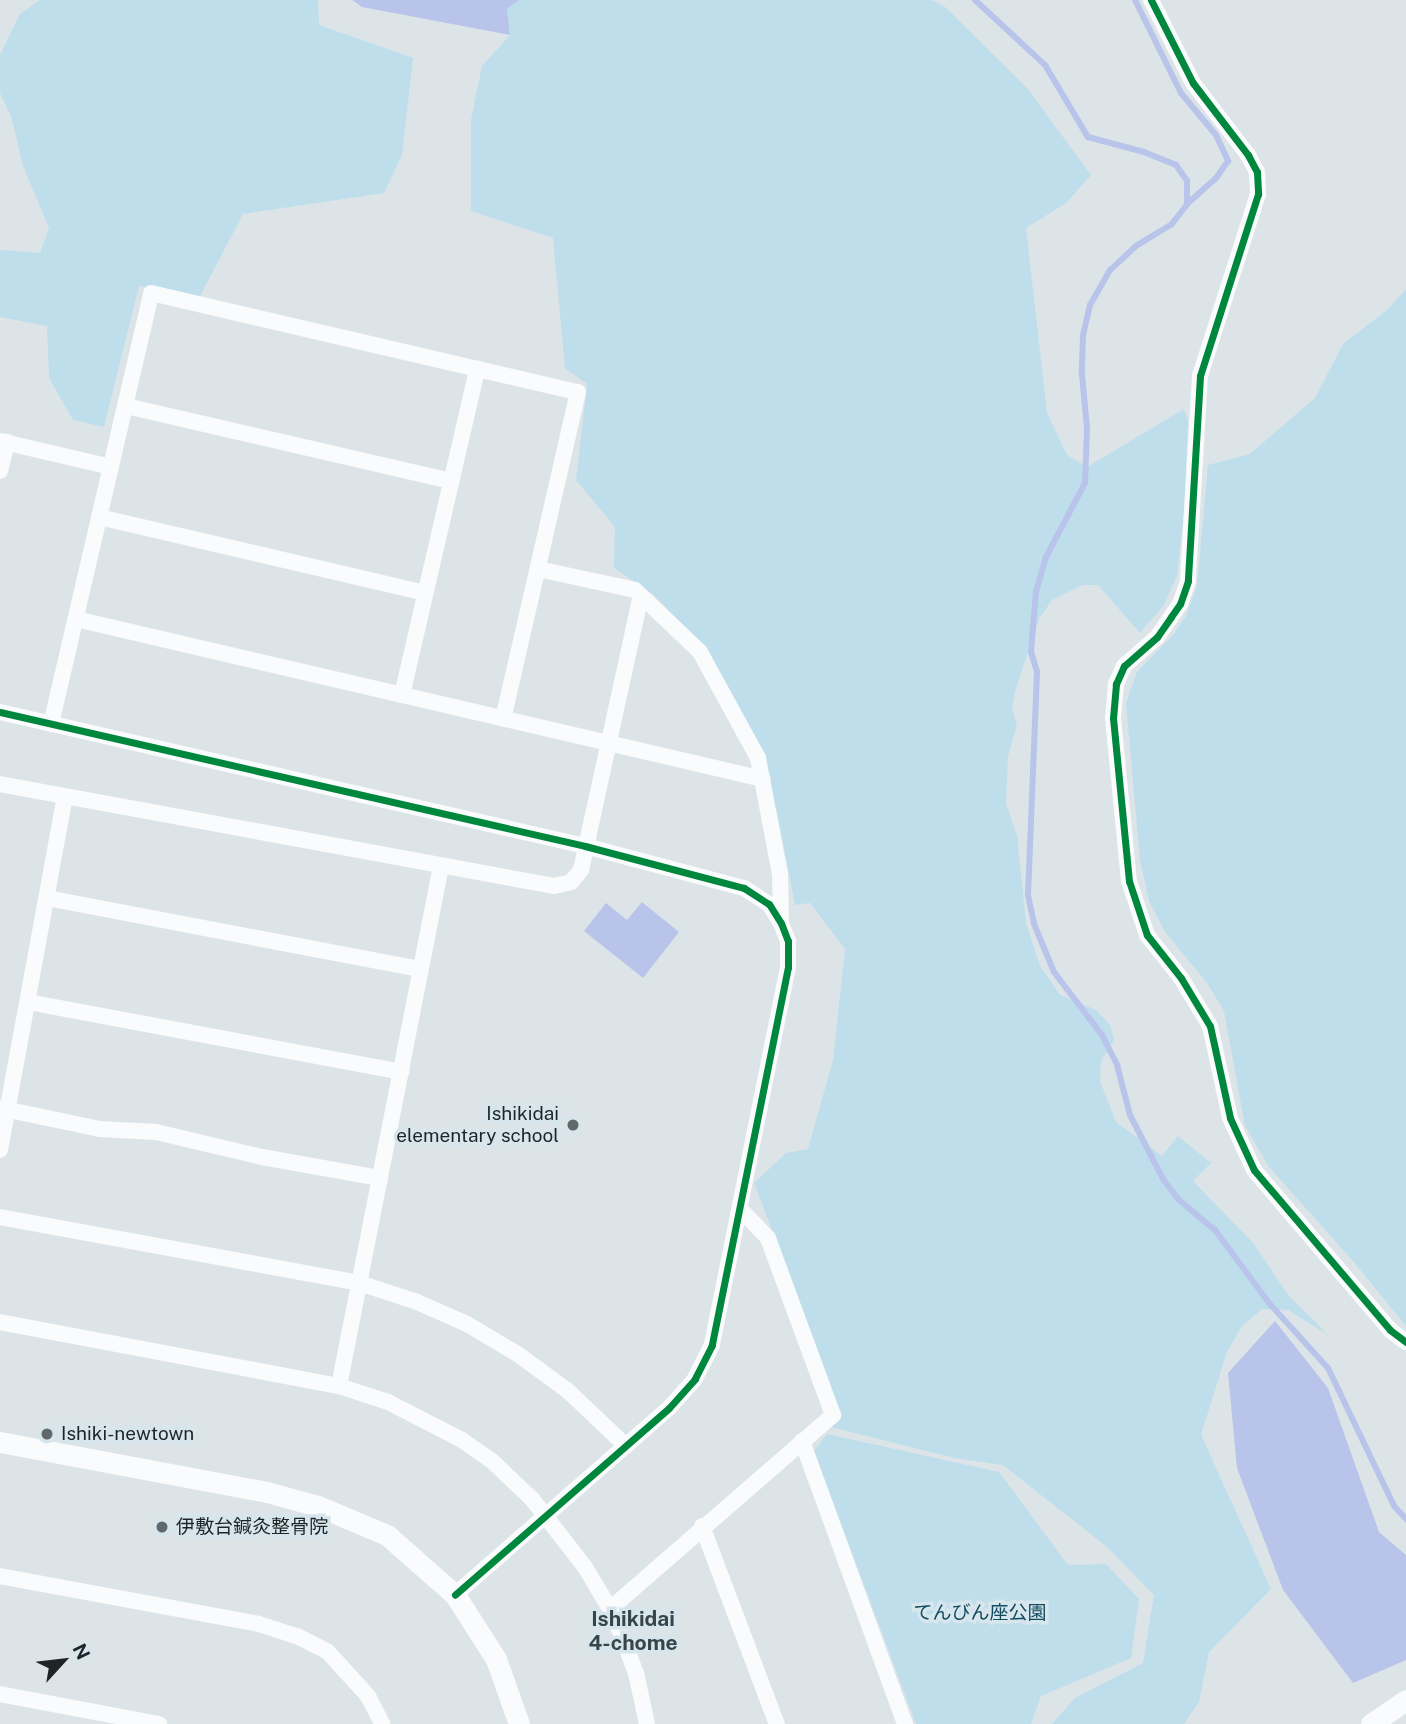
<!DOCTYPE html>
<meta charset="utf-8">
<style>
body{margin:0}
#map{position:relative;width:1406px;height:1724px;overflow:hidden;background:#dce4e8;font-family:"Public Sans","Noto Sans JP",sans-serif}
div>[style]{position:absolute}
.green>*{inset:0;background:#bfdeec}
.water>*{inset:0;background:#b9c4eb}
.stream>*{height:6px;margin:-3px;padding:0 3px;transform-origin:3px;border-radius:3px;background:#b9c4eb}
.minor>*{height:16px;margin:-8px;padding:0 8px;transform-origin:8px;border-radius:8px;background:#fafbfc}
.tertiary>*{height:21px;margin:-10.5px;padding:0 10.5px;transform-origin:10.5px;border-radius:10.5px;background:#fafbfc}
.cycleway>*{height:7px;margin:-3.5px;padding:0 3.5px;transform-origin:3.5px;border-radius:3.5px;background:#00873e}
.dots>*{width:19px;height:19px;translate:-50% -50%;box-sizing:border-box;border:4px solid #d7e6ed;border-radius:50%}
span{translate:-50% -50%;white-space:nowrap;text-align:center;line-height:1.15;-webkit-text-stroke:7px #d7e6ed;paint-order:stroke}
.poi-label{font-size:19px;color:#1f2527}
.right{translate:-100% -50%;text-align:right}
.left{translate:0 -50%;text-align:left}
.park-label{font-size:19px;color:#114a5e}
.neighbourhood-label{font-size:21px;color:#374449;font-weight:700}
.north{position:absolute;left:28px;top:1626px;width:70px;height:70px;-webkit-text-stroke:5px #d7e6ed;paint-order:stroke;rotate:63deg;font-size:19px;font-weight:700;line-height:28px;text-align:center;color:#1f2527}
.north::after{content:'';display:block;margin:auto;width:24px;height:32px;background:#1f2527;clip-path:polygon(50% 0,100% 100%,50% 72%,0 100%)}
</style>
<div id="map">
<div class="green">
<div style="clip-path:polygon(40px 0,318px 0,319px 25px,413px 58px,402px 155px,384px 193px,243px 214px,199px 298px,139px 286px,104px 427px,73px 420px,49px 378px,47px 326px,0 317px,0 250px,40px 253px,49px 228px,23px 166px,11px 116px,0 93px,0 55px,20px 14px)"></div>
<div style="clip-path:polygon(519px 0,932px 0,945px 7px,1027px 88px,1091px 175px,1066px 203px,1026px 228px,1047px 413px,1067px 455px,1087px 467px,1184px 409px,1188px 421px,1184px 511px,1177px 576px,1164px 605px,1140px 633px,1098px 585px,1083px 585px,1052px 600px,1039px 619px,1016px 688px,1012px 709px,1017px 725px,1008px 756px,1006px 804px,1017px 836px,1026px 923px,1040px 966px,1060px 995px,1096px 1010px,1110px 1025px,1114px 1040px,1101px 1061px,1100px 1081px,1116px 1122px,1162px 1156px,1178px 1136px,1211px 1163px,1193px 1181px,1254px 1244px,1288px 1295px,1328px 1335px,1288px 1310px,1262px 1309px,1242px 1326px,1227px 1352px,1201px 1435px,1271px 1589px,1209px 1652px,1199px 1702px,1184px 1724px,1052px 1724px,1075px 1698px,1143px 1663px,1154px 1595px,1107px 1547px,1003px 1465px,954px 1458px,827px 1426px,822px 1362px,754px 1183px,786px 1153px,808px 1149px,833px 1060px,845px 949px,810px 903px,795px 905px,777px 811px,747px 731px,706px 649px,654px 595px,614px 568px,615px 527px,576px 480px,587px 384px,565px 368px,553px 238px,471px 211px,471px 120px,482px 66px,510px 35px,507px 9px)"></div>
<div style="clip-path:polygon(1406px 289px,1406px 1326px,1353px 1261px,1269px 1167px,1245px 1126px,1224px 1011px,1207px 983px,1165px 932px,1149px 901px,1140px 860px,1126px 703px,1137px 672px,1174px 634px,1186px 616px,1197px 586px,1208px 465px,1250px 454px,1315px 398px,1343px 344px,1387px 310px)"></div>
<div style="clip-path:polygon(827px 1434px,999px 1472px,1068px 1565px,1106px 1564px,1139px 1599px,1131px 1658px,1041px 1696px,1031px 1724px,916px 1724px,814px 1451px)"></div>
</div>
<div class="water">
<div style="clip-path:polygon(352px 0,519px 0,507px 9px,510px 35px,362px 7px)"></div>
<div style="clip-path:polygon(642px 902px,679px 932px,643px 978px,584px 931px,606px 903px,627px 920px)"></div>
<div style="clip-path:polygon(1275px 1321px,1328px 1388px,1379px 1532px,1406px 1555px,1406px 1660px,1353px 1683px,1283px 1590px,1237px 1468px,1228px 1373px)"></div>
</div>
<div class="stream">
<div style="left:975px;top:0;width:96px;rotate:42.9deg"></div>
<div style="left:1045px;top:65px;width:84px;rotate:59.2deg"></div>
<div style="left:1088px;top:137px;width:58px;rotate:15deg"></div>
<div style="left:1144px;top:152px;width:35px;rotate:22deg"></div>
<div style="left:1176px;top:165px;width:19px;rotate:55deg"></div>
<div style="left:1187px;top:181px;width:22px;rotate:90deg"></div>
<div style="left:1135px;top:0;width:104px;rotate:63.7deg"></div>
<div style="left:1181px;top:93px;width:55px;rotate:50.2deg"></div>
<div style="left:1216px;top:135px;width:29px;rotate:65deg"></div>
<div style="left:1228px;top:161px;width:21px;rotate:125deg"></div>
<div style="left:1216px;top:178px;width:36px;rotate:138deg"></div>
<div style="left:1189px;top:202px;width:28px;rotate:128deg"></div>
<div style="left:1172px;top:224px;width:42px;rotate:148.6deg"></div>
<div style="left:1136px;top:246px;width:35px;rotate:137deg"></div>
<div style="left:1110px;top:270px;width:40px;rotate:119.7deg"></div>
<div style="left:1090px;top:305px;width:32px;rotate:103deg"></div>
<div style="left:1083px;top:336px;width:38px;rotate:92deg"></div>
<div style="left:1082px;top:374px;width:55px;rotate:84.8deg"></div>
<div style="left:1087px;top:429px;width:54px;rotate:92.1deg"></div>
<div style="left:1085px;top:483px;width:84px;rotate:117.8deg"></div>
<div style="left:1046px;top:557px;width:35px;rotate:106deg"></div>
<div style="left:1036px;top:591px;width:61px;rotate:94.7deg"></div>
<div style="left:1031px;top:652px;width:21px;rotate:73deg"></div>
<div style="left:1037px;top:672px;width:223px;rotate:92.3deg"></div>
<div style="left:1028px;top:895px;width:30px;rotate:78deg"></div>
<div style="left:1034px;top:924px;width:52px;rotate:67.4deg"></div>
<div style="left:1054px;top:972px;width:79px;rotate:52.7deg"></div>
<div style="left:1102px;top:1035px;width:34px;rotate:63deg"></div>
<div style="left:1117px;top:1065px;width:52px;rotate:75.4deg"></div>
<div style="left:1130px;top:1115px;width:72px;rotate:62.7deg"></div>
<div style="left:1163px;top:1179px;width:26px;rotate:53deg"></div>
<div style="left:1179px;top:1200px;width:47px;rotate:39.8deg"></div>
<div style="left:1215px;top:1230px;width:91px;rotate:53.5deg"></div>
<div style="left:1269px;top:1303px;width:88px;rotate:47.8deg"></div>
<div style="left:1328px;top:1368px;width:153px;rotate:64.4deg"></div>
<div style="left:1394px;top:1506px;width:18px;rotate:47deg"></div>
</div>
<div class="minor">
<div style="left:1151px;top:0;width:93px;rotate:63.2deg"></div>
<div style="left:1193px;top:83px;width:91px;rotate:52.6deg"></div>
<div style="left:1248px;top:155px;width:19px;rotate:62deg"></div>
<div style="left:1257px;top:172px;width:22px;rotate:87deg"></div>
<div style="left:1258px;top:194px;width:191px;rotate:107.7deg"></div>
<div style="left:1200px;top:376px;width:205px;rotate:93.4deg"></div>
<div style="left:1188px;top:581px;width:24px;rotate:109deg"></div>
<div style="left:1180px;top:604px;width:16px;rotate:125deg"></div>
<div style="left:1171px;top:617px;width:24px;rotate:125deg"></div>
<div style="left:1157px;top:637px;width:44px;rotate:138.7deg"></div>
<div style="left:1124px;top:666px;width:20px;rotate:114deg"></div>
<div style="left:1116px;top:684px;width:34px;rotate:95deg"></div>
<div style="left:1113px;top:718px;width:164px;rotate:84.4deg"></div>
<div style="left:1129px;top:881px;width:57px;rotate:71.6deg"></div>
<div style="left:1147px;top:935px;width:55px;rotate:51.7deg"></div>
<div style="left:1181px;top:978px;width:56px;rotate:58.9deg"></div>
<div style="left:1210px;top:1026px;width:94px;rotate:77.7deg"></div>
<div style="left:1230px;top:1118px;width:57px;rotate:65.2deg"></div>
<div style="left:1254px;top:1170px;width:210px;rotate:49.6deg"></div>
<div style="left:1390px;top:1330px;width:20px;rotate:37deg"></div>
<div style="left:126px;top:406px;width:334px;rotate:13deg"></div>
<div style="left:0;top:441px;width:114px;rotate:13.2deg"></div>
<div style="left:0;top:471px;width:30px;rotate:-76deg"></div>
<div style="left:99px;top:517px;width:335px;rotate:13.1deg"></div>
<div style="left:538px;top:569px;width:99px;rotate:12.2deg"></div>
<div style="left:635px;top:590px;width:90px;rotate:43.6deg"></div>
<div style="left:700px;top:652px;width:121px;rotate:61.3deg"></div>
<div style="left:758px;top:758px;width:118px;rotate:79.3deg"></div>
<div style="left:780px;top:874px;width:49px;rotate:88.8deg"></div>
<div style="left:76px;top:619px;width:705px;rotate:13.11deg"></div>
<div style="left:402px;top:695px;width:335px;rotate:-77deg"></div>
<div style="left:0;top:712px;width:600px;rotate:12.9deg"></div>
<div style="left:585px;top:846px;width:164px;rotate:14.8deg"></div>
<div style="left:744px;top:888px;width:30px;rotate:33deg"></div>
<div style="left:769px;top:904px;width:22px;rotate:58deg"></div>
<div style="left:781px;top:923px;width:19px;rotate:69deg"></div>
<div style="left:788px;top:941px;width:26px;rotate:90deg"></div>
<div style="left:788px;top:967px;width:386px;rotate:101.4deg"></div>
<div style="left:712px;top:1345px;width:38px;rotate:117deg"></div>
<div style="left:695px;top:1379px;width:39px;rotate:132deg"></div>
<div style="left:669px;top:1408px;width:284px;rotate:138.9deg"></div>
<div style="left:51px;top:724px;width:442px;rotate:-76.9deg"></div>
<div style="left:151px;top:293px;width:438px;rotate:13.1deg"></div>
<div style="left:578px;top:392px;width:335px;rotate:102.9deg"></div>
<div style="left:0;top:784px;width:563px;rotate:10.43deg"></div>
<div style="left:554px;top:886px;width:17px;rotate:-13deg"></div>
<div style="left:571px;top:882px;width:16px;rotate:-50deg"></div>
<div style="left:581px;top:870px;width:281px;rotate:-77.7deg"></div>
<div style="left:47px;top:898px;width:380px;rotate:10.8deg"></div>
<div style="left:28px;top:1002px;width:380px;rotate:10.6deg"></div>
<div style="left:0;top:1108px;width:102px;rotate:11.9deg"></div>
<div style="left:100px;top:1129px;width:56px;rotate:3.1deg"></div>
<div style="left:156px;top:1132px;width:109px;rotate:13.3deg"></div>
<div style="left:262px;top:1157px;width:120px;rotate:10.1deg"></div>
<div style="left:0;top:1150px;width:359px;rotate:-79.6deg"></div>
<div style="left:0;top:1217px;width:365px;rotate:10.4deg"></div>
<div style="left:359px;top:1283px;width:61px;rotate:18.1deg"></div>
<div style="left:417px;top:1302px;width:55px;rotate:23.7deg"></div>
<div style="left:467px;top:1324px;width:61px;rotate:30.8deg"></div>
<div style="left:519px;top:1355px;width:61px;rotate:36.3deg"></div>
<div style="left:568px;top:1391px;width:80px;rotate:43.5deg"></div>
<div style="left:0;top:1322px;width:345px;rotate:10.7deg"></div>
<div style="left:339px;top:1386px;width:52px;rotate:18.1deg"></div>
<div style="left:388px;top:1402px;width:83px;rotate:27.2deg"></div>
<div style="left:462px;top:1440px;width:35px;rotate:35deg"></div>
<div style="left:491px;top:1460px;width:57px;rotate:43.6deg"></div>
<div style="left:532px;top:1499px;width:86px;rotate:52.1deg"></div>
<div style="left:585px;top:1567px;width:49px;rotate:59.2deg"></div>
<div style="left:610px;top:1609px;width:32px;rotate:66deg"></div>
<div style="left:623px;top:1638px;width:37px;rotate:70deg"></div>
<div style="left:636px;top:1673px;width:52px;rotate:77.8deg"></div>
<div style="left:339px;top:1386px;width:530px;rotate:-78.9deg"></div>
<div style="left:802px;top:1441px;width:301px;rotate:70deg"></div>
<div style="left:702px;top:1526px;width:212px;rotate:69.3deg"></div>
<div style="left:0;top:1576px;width:263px;rotate:10.5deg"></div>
<div style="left:259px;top:1624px;width:40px;rotate:18deg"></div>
<div style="left:297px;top:1636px;width:35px;rotate:27deg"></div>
<div style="left:328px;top:1652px;width:59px;rotate:47.7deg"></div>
<div style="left:368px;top:1696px;width:31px;rotate:63deg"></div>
<div style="left:610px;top:1609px;width:296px;rotate:-41deg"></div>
<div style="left:833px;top:1415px;width:189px;rotate:-110.2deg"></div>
<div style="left:768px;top:1238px;width:39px;rotate:-134deg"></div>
<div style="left:0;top:1694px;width:162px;rotate:10.7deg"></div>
</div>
<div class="tertiary">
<div style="left:0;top:1442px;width:272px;rotate:10.6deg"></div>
<div style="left:267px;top:1492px;width:53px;rotate:15.4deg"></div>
<div style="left:318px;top:1506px;width:75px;rotate:22.8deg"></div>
<div style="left:387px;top:1535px;width:91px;rotate:41.4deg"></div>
<div style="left:455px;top:1595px;width:76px;rotate:57.4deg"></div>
<div style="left:496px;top:1659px;width:69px;rotate:70.5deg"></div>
<div style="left:1371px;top:1724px;width:42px;rotate:-34.4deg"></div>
</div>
<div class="cycleway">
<div style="left:1151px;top:0;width:93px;rotate:63.2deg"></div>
<div style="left:1193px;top:83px;width:91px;rotate:52.6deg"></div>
<div style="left:1248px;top:155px;width:19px;rotate:62deg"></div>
<div style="left:1257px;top:172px;width:22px;rotate:87deg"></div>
<div style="left:1258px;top:194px;width:191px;rotate:107.7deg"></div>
<div style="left:1200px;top:376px;width:205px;rotate:93.4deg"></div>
<div style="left:1188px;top:581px;width:24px;rotate:109deg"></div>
<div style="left:1180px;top:604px;width:16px;rotate:125deg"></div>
<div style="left:1171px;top:617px;width:24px;rotate:125deg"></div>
<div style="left:1157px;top:637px;width:44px;rotate:138.7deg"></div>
<div style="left:1124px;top:666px;width:20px;rotate:114deg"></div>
<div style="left:1116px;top:684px;width:34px;rotate:95deg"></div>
<div style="left:1113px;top:718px;width:164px;rotate:84.4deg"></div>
<div style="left:1129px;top:881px;width:57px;rotate:71.6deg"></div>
<div style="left:1147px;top:935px;width:55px;rotate:51.7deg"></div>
<div style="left:1181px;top:978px;width:56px;rotate:58.9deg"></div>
<div style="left:1210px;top:1026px;width:94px;rotate:77.7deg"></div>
<div style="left:1230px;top:1118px;width:57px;rotate:65.2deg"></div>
<div style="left:1254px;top:1170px;width:210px;rotate:49.6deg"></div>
<div style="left:1390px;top:1330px;width:20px;rotate:37deg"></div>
<div style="left:0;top:712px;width:600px;rotate:12.9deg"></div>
<div style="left:585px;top:846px;width:164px;rotate:14.8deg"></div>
<div style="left:744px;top:888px;width:30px;rotate:33deg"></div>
<div style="left:769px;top:904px;width:22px;rotate:58deg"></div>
<div style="left:781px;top:923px;width:19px;rotate:69deg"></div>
<div style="left:788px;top:941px;width:26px;rotate:90deg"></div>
<div style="left:788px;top:967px;width:386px;rotate:101.4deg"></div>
<div style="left:712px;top:1345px;width:38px;rotate:117deg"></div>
<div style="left:695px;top:1379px;width:39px;rotate:132deg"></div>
<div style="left:669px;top:1408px;width:284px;rotate:138.9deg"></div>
</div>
<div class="dots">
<div style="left:573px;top:1125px;background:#61686b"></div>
<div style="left:47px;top:1434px;background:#61686b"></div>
<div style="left:162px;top:1527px;background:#61686b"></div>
</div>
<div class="poi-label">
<span class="right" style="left:559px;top:1125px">Ishikidai<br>elementary school</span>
<span class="left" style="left:61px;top:1434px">Ishiki-newtown</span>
<span class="left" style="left:176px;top:1527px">伊敷台鍼灸整骨院</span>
</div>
<div class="park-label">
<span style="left:980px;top:1613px">てんびん座公園</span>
</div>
<div class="neighbourhood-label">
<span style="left:633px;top:1631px">Ishikidai<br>4-chome</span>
</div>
<div class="north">N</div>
</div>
